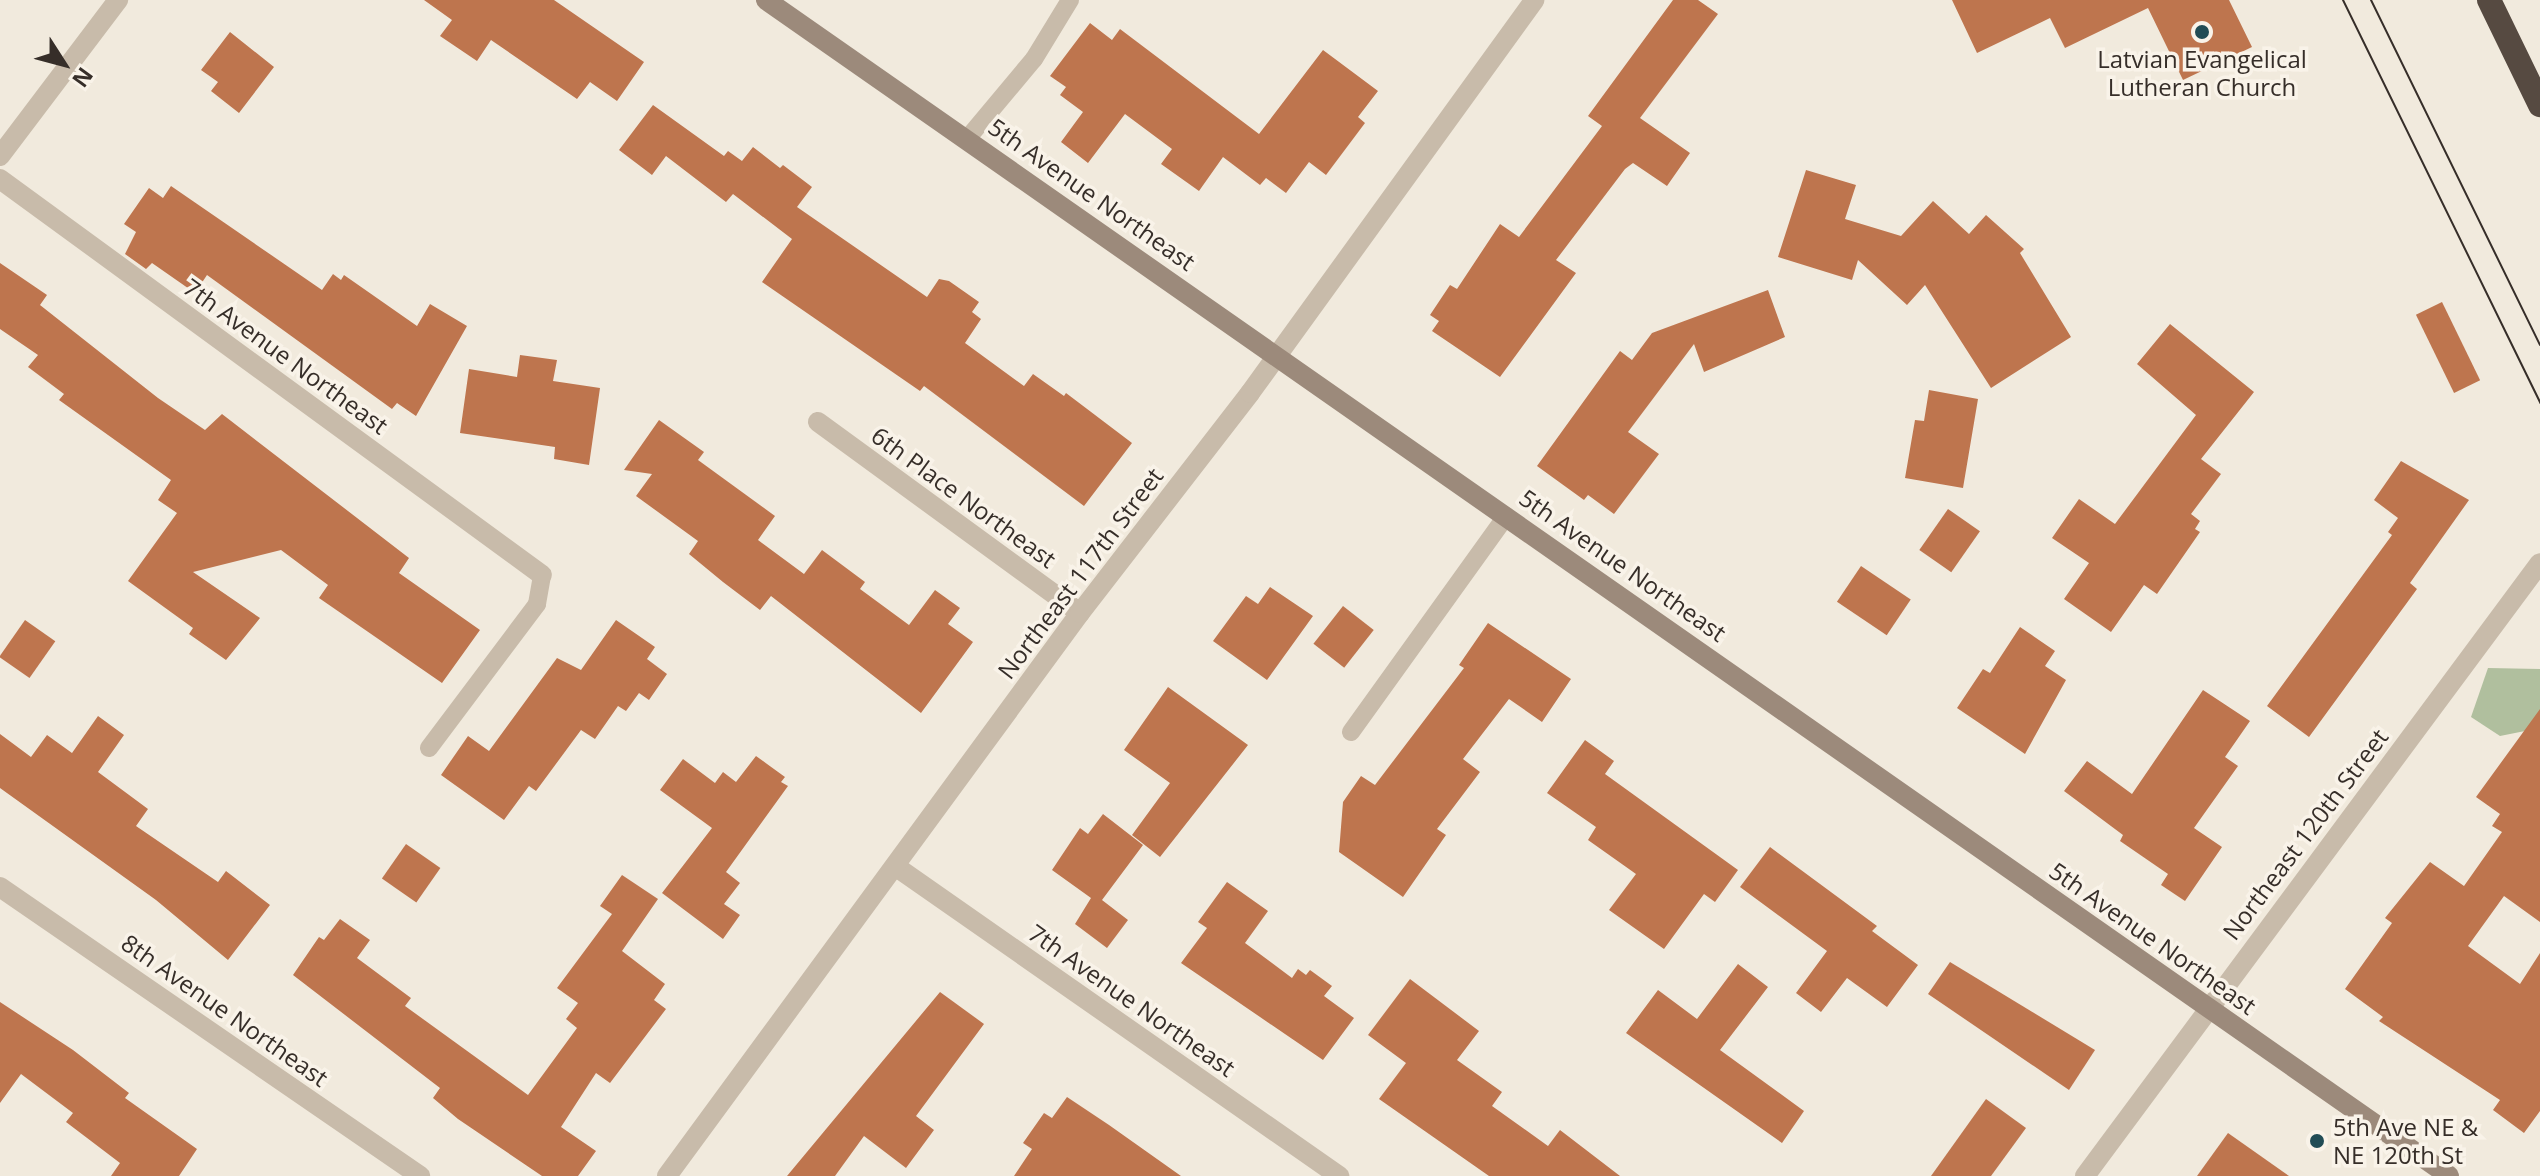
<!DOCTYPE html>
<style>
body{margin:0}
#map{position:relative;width:2540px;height:1176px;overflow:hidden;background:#f1eadd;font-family:"Open Sans",sans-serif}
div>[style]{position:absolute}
.green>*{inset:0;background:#b0bf9e}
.building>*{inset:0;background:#be754e;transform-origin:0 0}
.lane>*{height:18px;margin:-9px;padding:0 9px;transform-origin:9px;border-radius:9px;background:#c8bbaa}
.street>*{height:20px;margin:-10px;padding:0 10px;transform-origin:10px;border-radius:10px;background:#c8bbaa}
.secondary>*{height:20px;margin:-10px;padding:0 10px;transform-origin:10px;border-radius:10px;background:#9c8a7b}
.highway>*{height:24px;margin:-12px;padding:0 12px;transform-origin:12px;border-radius:12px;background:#564a41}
.tram>*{height:2px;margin:-1px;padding:0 1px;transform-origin:1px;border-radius:1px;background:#362e29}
.dots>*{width:22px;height:22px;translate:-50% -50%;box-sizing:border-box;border:4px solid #f9f3e9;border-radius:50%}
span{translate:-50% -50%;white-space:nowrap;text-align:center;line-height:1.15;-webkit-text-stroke:7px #f9f3e9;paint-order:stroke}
.poi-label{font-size:24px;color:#362e29}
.left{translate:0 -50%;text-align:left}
.street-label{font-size:24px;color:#362e29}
.north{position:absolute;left:24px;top:24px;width:80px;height:80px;-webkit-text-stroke:6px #f9f3e9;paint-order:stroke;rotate:126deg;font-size:22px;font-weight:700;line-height:32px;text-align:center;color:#362e29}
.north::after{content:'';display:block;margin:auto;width:28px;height:36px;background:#362e29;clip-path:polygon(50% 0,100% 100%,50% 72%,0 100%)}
</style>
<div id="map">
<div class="green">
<div style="clip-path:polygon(2488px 668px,2540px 669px,2540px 728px,2500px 736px,2471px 717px)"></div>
</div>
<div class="building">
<div style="clip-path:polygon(424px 0,554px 0,644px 62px,617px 101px,590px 82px,577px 99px,491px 40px,477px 61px,440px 36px,452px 20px)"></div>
<div style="clip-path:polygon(1673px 0,1698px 0,1718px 14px,1640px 118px,1690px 153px,1667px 186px,1633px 163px,1625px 169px,1556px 260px,1576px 273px,1500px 377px,1432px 331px,1439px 321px,1430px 315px,1450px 285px,1457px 289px,1500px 224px,1519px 237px,1602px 126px,1588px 116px)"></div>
<div style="clip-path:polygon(1952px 0,2229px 0,2252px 47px,2183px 80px,2148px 8px,2065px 48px,2050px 18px,1977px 53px)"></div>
<div style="clip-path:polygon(1090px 23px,1112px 40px,1120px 29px,1259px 134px,1323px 50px,1378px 91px,1358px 117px,1365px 123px,1326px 175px,1309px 162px,1286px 193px,1266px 178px,1260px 185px,1223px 157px,1199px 191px,1161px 164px,1172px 149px,1125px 114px,1088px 163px,1061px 142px,1083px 112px,1060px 95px,1066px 87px,1050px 76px)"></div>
<div style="clip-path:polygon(230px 32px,274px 67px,239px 113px,211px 91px,218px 82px,201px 70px)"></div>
<div style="clip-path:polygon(653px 105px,724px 156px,728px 151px,742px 161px,753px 147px,780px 168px,783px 165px,812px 187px,797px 207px,927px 297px,939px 279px,949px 281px,979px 302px,972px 312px,981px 319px,965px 343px,1024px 386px,1033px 374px,1064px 396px,1066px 393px,1132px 443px,1084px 506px,924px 386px,920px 391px,762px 282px,792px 239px,733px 194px,726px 202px,666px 156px,652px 175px,619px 150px)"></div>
<div style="clip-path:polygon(1806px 170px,1856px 185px,1845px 219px,1901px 236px,1933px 201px,1969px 234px,1986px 215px,2024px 249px,2020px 253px,2071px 337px,1991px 388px,1925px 285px,1907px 305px,1858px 260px,1852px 280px,1778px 257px)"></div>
<div style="clip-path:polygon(171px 186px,322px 290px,333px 274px,341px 280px,344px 275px,417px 326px,430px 304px,467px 326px,416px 416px,397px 403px,392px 409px,207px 275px,195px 293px,152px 263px,146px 269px,125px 254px,136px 232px,124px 224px,149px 188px,163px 198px)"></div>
<div style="clip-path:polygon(0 263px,47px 295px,40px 305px,158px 398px,205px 430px,222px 414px,409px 558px,399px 573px,480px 630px,442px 683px,319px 598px,328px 585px,281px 550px,193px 572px,260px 618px,226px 660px,189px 634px,193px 628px,128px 581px,177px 513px,158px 500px,171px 480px,59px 400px,64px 394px,28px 367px,38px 355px,0 329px)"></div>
<div style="clip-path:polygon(1768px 290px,1785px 337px,1704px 372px,1694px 344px,1628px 432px,1659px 454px,1614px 514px,1588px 495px,1584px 500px,1537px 466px,1620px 351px,1632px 360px,1652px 333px)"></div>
<div style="left:2442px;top:302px;width:87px;height:29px;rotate:64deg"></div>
<div style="clip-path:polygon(2170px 324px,2254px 392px,2201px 459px,2221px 474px,2191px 514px,2200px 521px,2195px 529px,2200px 532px,2157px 594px,2144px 585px,2111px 632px,2064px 599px,2089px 563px,2052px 538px,2079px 499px,2115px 524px,2196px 415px,2137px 364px)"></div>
<div style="clip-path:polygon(520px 355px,557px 360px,553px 381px,600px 388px,589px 465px,554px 459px,555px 447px,460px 433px,469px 369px,517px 377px)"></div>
<div style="clip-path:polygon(1929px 390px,1978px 399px,1963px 488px,1905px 478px,1915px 420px,1924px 421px)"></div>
<div style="clip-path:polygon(659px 420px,704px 452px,698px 460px,775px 516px,758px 540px,804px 574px,822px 550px,865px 582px,860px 589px,909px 625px,935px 590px,960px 608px,948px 624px,973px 642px,921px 713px,771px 596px,760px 610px,723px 582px,689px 554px,698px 541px,636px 496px,652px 474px,624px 470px)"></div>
<div style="clip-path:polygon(2401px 461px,2469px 500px,2410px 583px,2417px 589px,2309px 737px,2267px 706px,2392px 535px,2388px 532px,2398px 518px,2374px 500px)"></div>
<div style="left:1948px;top:509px;width:39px;height:50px;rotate:35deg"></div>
<div style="left:1861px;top:566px;width:60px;height:43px;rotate:34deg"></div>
<div style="clip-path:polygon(1270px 587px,1313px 616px,1267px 680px,1213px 641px,1246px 596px,1258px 604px)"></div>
<div style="left:1343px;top:606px;width:39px;height:48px;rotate:38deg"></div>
<div style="left:25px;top:620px;width:37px;height:45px;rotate:35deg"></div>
<div style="clip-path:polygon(616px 620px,655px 647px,647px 659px,667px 674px,649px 700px,639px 693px,626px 711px,618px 706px,595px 739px,581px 730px,536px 791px,529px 786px,504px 820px,441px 775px,468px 736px,489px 751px,557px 658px,581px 670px)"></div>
<div style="clip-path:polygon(1488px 623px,1571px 679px,1542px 722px,1509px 699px,1463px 759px,1480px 772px,1437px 829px,1446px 835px,1403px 897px,1339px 852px,1343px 802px,1361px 776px,1375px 785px,1464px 668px,1459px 665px)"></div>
<div style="clip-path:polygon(2020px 627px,2055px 651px,2045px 666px,2066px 680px,2025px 754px,1957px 708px,1983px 669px,1990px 673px)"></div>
<div style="clip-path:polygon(1168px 687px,1248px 745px,1160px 857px,1132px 835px,1170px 783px,1124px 750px)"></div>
<div style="clip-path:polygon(2203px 690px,2250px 721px,2225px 757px,2238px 766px,2194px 828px,2222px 847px,2185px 901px,2161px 885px,2168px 874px,2120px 841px,2123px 835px,2064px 791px,2087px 761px,2132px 794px)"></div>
<div style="clip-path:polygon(2540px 709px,2540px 922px,2504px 896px,2468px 946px,2520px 984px,2540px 953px,2540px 1111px,2524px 1133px,2493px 1110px,2500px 1100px,2379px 1021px,2383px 1017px,2345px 989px,2392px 923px,2385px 918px,2430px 862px,2464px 886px,2502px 832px,2492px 826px,2500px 814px,2476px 797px)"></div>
<div style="clip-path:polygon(98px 716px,124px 735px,98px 772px,148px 809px,136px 826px,218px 882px,226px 871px,270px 905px,228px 960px,156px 900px,0 788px,0 734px,31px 757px,47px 735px,72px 753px)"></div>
<div style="clip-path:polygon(1585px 740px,1614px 761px,1605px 774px,1738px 870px,1715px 902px,1704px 894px,1664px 949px,1609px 910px,1636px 874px,1588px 840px,1596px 827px,1547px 793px)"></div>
<div style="clip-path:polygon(756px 756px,785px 777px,781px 782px,788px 786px,726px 872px,740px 883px,724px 904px,740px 915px,723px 939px,662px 893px,712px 828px,660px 790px,683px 759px,715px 783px,723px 772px,736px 782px)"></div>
<div style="clip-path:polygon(1103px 814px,1143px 845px,1102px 900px,1128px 920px,1107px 948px,1075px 924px,1091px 898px,1052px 870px,1080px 828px,1088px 834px)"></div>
<div style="left:406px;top:844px;width:42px;height:42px;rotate:35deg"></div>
<div style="clip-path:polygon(1770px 847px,1877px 926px,1872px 931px,1918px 965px,1887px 1007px,1847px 978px,1821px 1012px,1796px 993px,1827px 951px,1740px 887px)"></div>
<div style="clip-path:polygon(622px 875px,658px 899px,622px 951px,665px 984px,654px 1000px,666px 1009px,610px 1083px,596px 1073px,561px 1127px,596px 1151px,578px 1176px,542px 1176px,458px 1119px,433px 1098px,440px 1088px,293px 975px,319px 937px,324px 940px,340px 919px,370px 940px,357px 958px,411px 998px,405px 1006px,528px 1095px,577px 1028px,566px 1019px,578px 1003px,557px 988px,612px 914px,600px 906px)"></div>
<div style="clip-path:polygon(1227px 882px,1268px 911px,1245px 943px,1292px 978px,1298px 969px,1306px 975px,1310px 970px,1332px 986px,1324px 996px,1354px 1018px,1323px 1060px,1181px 963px,1207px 928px,1198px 922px)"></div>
<div style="clip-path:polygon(1950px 962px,2095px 1050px,2069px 1090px,1928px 994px)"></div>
<div style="clip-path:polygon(1738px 964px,1768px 987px,1720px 1050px,1804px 1111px,1782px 1143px,1626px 1033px,1658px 990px,1697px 1019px)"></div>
<div style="clip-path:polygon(1410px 979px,1479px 1031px,1457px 1060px,1502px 1092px,1492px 1106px,1548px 1146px,1560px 1130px,1620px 1176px,1489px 1176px,1379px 1099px,1406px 1063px,1368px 1035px)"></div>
<div style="clip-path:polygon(940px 992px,984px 1024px,916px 1116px,934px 1130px,906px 1168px,864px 1136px,835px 1176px,787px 1176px)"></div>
<div style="clip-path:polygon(0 1002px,73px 1050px,129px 1093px,125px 1098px,197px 1149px,179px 1176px,111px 1176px,120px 1163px,66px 1122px,73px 1113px,21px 1074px,0 1103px)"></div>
<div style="clip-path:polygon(1067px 1097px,1109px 1125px,1181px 1176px,1014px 1176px,1032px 1149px,1023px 1143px,1044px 1113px,1052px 1118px)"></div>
<div style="clip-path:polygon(1986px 1099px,2026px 1128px,1991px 1176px,1931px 1176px)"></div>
<div style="clip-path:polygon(2228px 1133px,2289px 1176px,2197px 1176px)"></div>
</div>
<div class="lane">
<div style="left:967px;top:139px;width:104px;rotate:-50.1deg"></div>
<div style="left:1034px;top:59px;width:69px;rotate:-58.6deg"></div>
<div style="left:1351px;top:732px;width:266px;rotate:-54.3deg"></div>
<div style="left:429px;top:748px;width:180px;rotate:-53.1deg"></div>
<div style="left:537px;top:604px;width:29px;rotate:-80deg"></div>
</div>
<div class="street">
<div style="left:0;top:156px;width:196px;rotate:-52.9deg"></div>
<div style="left:0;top:179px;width:671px;rotate:36.15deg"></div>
<div style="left:818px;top:422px;width:324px;rotate:36.1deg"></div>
<div style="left:895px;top:866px;width:542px;rotate:34.92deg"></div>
<div style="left:0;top:887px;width:510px;rotate:34.53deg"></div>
<div style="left:667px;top:1176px;width:698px;rotate:-53.74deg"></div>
<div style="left:1080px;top:613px;width:278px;rotate:-52.3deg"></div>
<div style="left:1250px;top:393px;width:485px;rotate:-54.1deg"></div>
<div style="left:2085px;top:1176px;width:763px;rotate:-53.42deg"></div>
</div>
<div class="secondary">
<div style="left:766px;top:0;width:2053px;rotate:34.94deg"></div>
</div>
<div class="highway">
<div style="left:2489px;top:0;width:117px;rotate:64.1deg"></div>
</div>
<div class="tram">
<div style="left:2343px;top:0;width:449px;rotate:63.9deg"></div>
<div style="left:2371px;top:0;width:384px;rotate:63.9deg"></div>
</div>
<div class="dots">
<div style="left:2202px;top:32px;background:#214c55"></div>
<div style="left:2317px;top:1141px;background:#214c55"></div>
</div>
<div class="poi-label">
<span style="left:2202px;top:73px">Latvian Evangelical<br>Lutheran Church</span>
<span class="left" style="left:2333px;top:1141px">5th Ave NE &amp;<br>NE 120th St</span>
</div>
<div class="street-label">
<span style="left:1092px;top:194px;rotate:35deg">5th Avenue Northeast</span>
<span style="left:286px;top:356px;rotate:36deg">7th Avenue Northeast</span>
<span style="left:964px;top:497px;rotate:36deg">6th Place Northeast</span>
<span style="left:1623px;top:565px;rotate:35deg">5th Avenue Northeast</span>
<span style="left:1080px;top:573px;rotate:-53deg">Northeast 117th Street</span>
<span style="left:2305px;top:834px;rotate:-53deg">Northeast 120th Street</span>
<span style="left:2153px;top:938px;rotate:35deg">5th Avenue Northeast</span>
<span style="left:1132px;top:1000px;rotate:35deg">7th Avenue Northeast</span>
<span style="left:225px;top:1010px;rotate:35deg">8th Avenue Northeast</span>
</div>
<div class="north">N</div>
</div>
